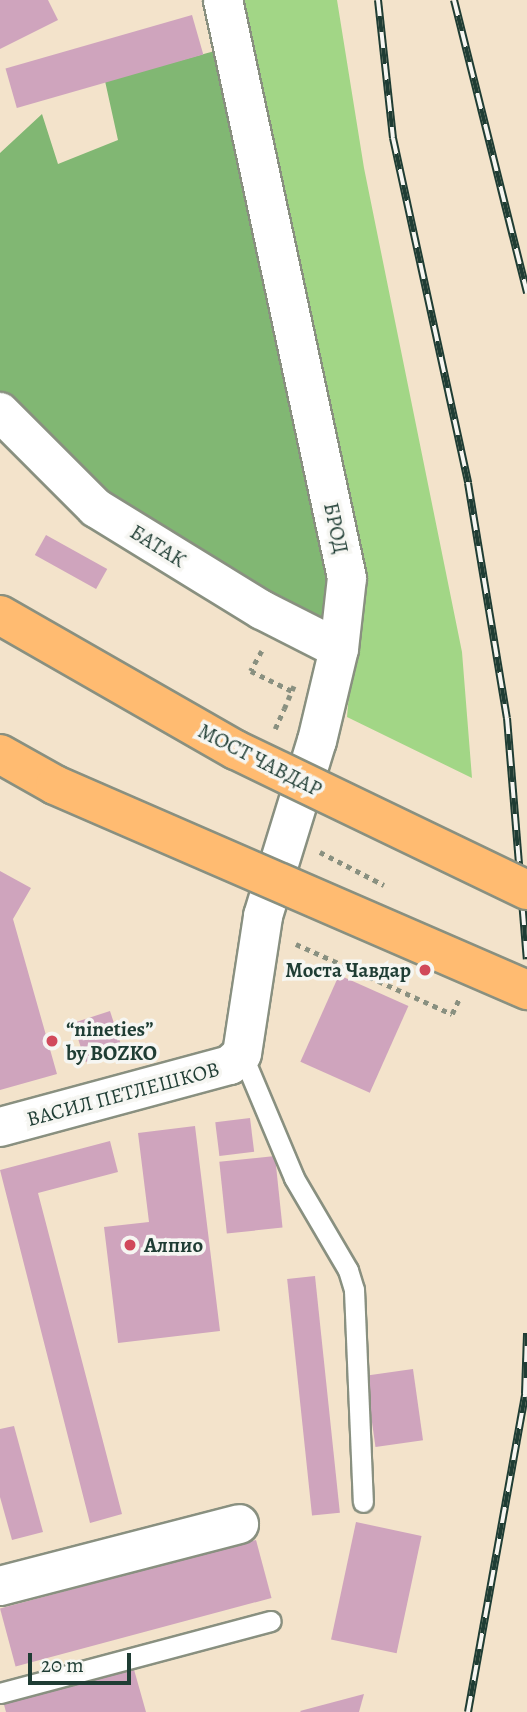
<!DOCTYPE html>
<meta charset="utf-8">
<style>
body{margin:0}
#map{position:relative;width:527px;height:1712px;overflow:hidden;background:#f3e3cb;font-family:Alegreya,serif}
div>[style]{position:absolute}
.green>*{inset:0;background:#a2d686}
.forest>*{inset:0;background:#81b773}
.building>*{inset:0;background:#cfa4bd;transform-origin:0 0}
.path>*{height:4.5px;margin-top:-2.25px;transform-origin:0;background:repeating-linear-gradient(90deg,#899080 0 5px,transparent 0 10px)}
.roads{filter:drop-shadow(2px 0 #899080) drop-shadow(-2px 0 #899080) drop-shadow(0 2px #899080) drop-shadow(0 -2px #899080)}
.lane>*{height:19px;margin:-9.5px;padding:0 9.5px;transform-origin:9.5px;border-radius:9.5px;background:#fff}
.street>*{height:38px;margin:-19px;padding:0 19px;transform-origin:19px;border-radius:19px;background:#fff}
.rail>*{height:8px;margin-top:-4px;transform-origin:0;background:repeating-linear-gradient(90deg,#f6f6f2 0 16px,#1f3d34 0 32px);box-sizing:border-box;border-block:2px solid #1f3d34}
.path-bridge>*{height:4.5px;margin-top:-2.25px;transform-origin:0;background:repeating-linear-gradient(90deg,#899080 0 5px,transparent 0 10px)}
.bridges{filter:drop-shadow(2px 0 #899080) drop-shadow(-2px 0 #899080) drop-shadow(0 2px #899080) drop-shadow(0 -2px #899080)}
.primary-bridge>*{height:38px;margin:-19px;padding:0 19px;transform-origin:19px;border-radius:19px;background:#ffbb71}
.dots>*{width:19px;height:19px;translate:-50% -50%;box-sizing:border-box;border:4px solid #f6f6f2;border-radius:50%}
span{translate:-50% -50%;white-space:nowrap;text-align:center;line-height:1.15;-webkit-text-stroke:7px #f6f6f2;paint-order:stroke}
.street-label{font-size:21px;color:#1f3d34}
.poi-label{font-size:21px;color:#1f3d34;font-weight:700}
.right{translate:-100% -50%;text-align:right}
.left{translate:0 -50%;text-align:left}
.scale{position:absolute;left:28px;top:1653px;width:103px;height:32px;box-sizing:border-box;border:4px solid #1f3d34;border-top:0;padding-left:9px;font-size:21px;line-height:24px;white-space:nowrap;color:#1f3d34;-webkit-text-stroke:5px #f6f6f2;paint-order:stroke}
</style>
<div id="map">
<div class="green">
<div style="clip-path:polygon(236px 0,337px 0,364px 168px,462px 652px,472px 778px,347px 717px,359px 572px)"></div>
</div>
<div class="forest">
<div style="clip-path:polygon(233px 46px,347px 578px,339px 649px,262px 610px,0 412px,0 153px,42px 114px,58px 164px,118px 140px,105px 81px)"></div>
</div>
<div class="building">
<div style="clip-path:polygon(0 0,48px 0,58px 20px,0 49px)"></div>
<div style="left:192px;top:15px;width:41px;height:194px;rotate:74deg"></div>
<div style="left:46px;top:535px;width:70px;height:23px;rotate:29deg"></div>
<div style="clip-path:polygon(0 871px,31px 888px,13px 919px,57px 1074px,0 1090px)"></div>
<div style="left:339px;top:975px;width:76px;height:95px;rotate:24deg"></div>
<div style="left:110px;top:1011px;width:41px;height:39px;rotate:72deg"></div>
<div style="left:250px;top:1118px;width:34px;height:35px;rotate:83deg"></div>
<div style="clip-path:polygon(195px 1126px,220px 1331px,118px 1343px,104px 1227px,149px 1222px,138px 1133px)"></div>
<div style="clip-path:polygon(110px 1141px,118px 1172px,38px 1193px,122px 1514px,90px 1523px,0 1170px)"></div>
<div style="left:275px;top:1156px;width:72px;height:56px;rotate:84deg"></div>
<div style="left:315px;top:1276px;width:238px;height:28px;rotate:84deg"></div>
<div style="left:413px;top:1369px;width:72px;height:48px;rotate:82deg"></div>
<div style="clip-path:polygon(14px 1426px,43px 1532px,12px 1540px,0 1497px,0 1429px)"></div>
<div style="left:356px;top:1522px;width:67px;height:120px;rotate:12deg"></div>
<div style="left:256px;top:1540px;width:60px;height:265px;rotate:75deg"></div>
<div style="clip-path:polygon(133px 1666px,146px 1712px,6px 1712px,3px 1701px)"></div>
<div style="clip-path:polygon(364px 1694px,359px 1712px,301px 1712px,300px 1711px)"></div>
</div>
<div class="path">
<div style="left:262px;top:651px;width:23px;rotate:119deg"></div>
<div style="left:251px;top:671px;width:48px;rotate:26deg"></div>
<div style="left:275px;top:729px;width:22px;rotate:-66deg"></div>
<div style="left:320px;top:852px;width:72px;rotate:27.3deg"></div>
<div style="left:296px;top:944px;width:171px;rotate:24.2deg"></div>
<div style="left:452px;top:1014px;width:17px;rotate:-65deg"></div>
</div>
<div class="roads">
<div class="lane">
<div style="left:242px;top:1054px;width:134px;rotate:67.2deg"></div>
<div style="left:294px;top:1178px;width:107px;rotate:59.6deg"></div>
<div style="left:348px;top:1270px;width:21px;rotate:73deg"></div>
<div style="left:354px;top:1290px;width:212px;rotate:87.6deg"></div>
<div style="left:0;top:1693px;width:280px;rotate:-14.9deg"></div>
</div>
<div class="street">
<div style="left:0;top:412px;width:136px;rotate:45deg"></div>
<div style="left:96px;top:508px;width:195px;rotate:31.6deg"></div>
<div style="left:262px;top:610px;width:86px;rotate:26.9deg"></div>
<div style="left:0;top:1127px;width:238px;rotate:-15.1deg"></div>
<div style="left:230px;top:1065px;width:16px;rotate:-43deg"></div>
<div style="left:242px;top:1054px;width:140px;rotate:-81.3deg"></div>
<div style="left:263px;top:916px;width:183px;rotate:-72.9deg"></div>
<div style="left:317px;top:741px;width:95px;rotate:-76.6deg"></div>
<div style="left:339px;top:649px;width:71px;rotate:-83.6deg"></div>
<div style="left:347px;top:578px;width:591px;rotate:-102.11deg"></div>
<div style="left:0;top:1586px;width:247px;rotate:-14.5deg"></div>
</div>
</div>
<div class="rail">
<div style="left:378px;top:0;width:139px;rotate:83.8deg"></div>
<div style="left:393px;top:138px;width:353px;rotate:77.7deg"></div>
<div style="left:468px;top:483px;width:238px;rotate:80.6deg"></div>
<div style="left:507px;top:718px;width:242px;rotate:85.3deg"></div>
<div style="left:454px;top:0;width:302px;rotate:76deg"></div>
<div style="left:468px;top:1712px;width:323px;rotate:-79.8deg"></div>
<div style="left:525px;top:1394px;width:61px;rotate:-88.1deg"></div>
</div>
<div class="path-bridge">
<div style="left:284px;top:709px;width:30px;rotate:-67deg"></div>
</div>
<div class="bridges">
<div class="primary-bridge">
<div style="left:0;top:615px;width:272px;rotate:29.8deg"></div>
<div style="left:236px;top:750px;width:323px;rotate:25.7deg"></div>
<div style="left:0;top:754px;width:63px;rotate:29.4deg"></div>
<div style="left:55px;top:785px;width:515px;rotate:23.48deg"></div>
</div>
</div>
<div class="dots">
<div style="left:425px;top:970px;background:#d1495b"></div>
<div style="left:52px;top:1041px;background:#d1495b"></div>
<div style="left:130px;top:1245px;background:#d1495b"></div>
</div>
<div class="street-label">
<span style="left:336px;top:528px;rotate:78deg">БРОД</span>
<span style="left:158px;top:546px;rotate:32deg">БАТАК</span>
<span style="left:260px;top:760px;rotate:27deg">МОСТ ЧАВДАР</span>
<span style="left:123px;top:1094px;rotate:-15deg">ВАСИЛ ПЕТЛЕШКОВ</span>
</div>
<div class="poi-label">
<span class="right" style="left:411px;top:970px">Моста Чавдар</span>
<span class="left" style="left:66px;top:1041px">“nineties”<br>by BOZKO</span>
<span class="left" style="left:144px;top:1245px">Алпио</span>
</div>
<div class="scale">20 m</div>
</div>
